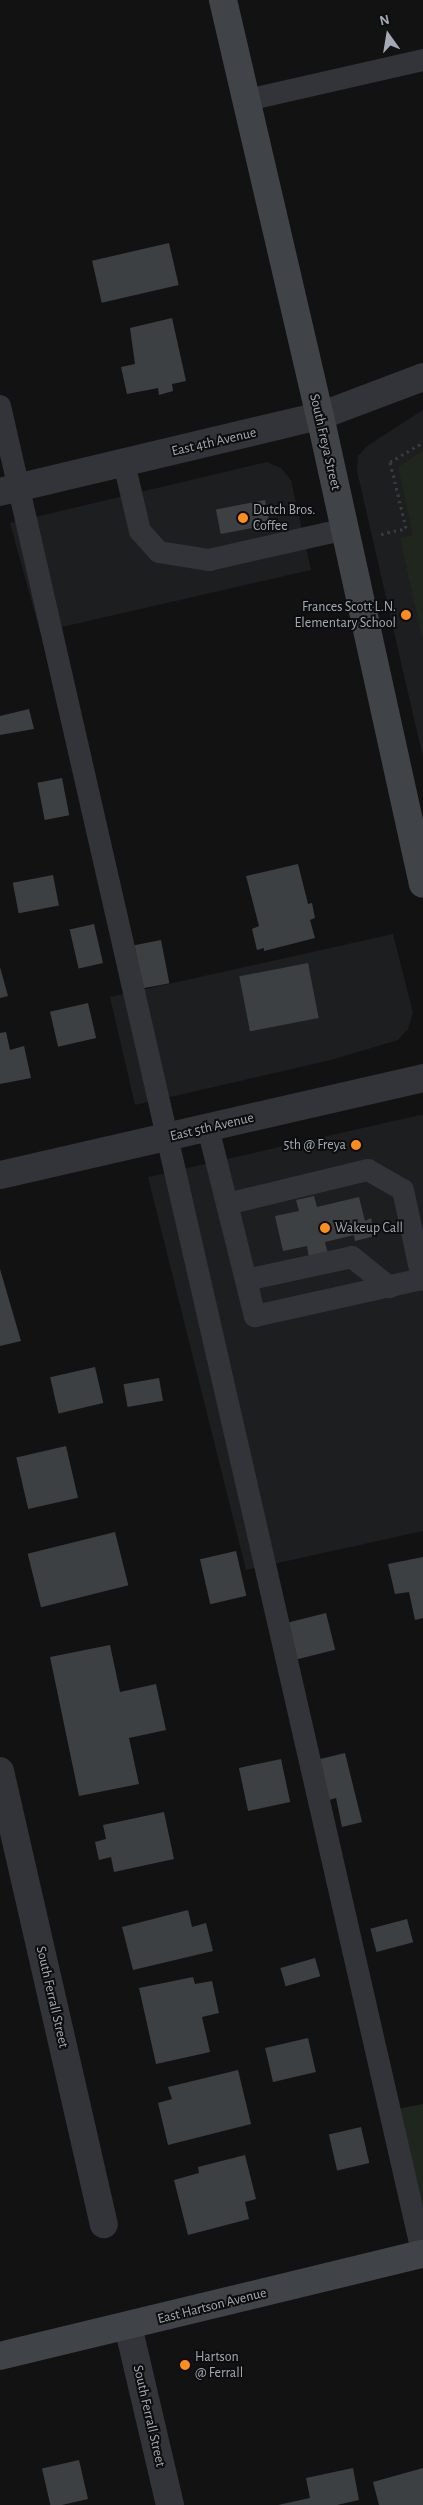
<!DOCTYPE html>
<style>
body{margin:0}
#map{position:relative;width:423px;height:2505px;overflow:hidden;background:#121213;font-family:"Alegreya Sans",sans-serif}
div>[style]{position:absolute}
.built>*{inset:0;background:#1d1e20}
.green>*{inset:0;background:#1e261e}
.building>*{inset:0;background:#3d4043;transform-origin:0 0}
.path>*{height:3px;margin-top:-1.5px;transform-origin:0;background:repeating-linear-gradient(90deg,#383c40 0 2.5px,transparent 0 6.5px)}
.service>*{height:22px;margin:-11px;padding:0 11px;transform-origin:11px;border-radius:11px;background:#323439}
.minor>*{height:28px;margin:-14px;padding:0 14px;transform-origin:14px;border-radius:14px;background:#323439}
.tertiary>*{height:28px;margin:-14px;padding:0 14px;transform-origin:14px;border-radius:14px;background:#323439}
.secondary>*{height:28px;margin:-14px;padding:0 14px;transform-origin:14px;border-radius:14px;background:#404449}
.dots>*{width:14px;height:14px;translate:-50% -50%;box-sizing:border-box;border:2px solid #0d0d0e;border-radius:50%}
span{translate:-50% -50%;white-space:nowrap;text-align:center;line-height:1.15;-webkit-text-stroke:4px #0d0d0e;paint-order:stroke}
.street-label{font-size:14px;color:#a2abb5}
.poi-label{font-size:14px;color:#a2abb5}
.left{translate:0 -50%;text-align:left}
.right{translate:-100% -50%;text-align:right}
.north{position:absolute;left:363px;top:10px;width:50px;height:50px;-webkit-text-stroke:4px #0d0d0e;paint-order:stroke;rotate:347deg;font-size:14px;font-weight:700;line-height:20px;text-align:center;color:#a2abb5}
.north::after{content:'';display:block;margin:auto;width:18px;height:22px;background:#a2abb5;clip-path:polygon(50% 0,100% 100%,50% 72%,0 100%)}
</style>
<div id="map">
<div class="built">
<div style="clip-path:polygon(423px 410px,423px 758px,357px 471px,358px 456px,367px 446px)"></div>
<div style="clip-path:polygon(267px 462px,281px 468px,291px 480px,311px 570px,40px 632px,10px 523px)"></div>
<div style="clip-path:polygon(393px 934px,413px 1013px,408px 1029px,398px 1040px,331px 1060px,135px 1105px,110px 997px)"></div>
<div style="clip-path:polygon(420px 1115px,423px 1115px,423px 1531px,246px 1570px,148px 1177px)"></div>
</div>
<div class="green">
<div style="clip-path:polygon(423px 451px,423px 642px,400px 538px,413px 535px,398px 467px)"></div>
<div style="clip-path:polygon(423px 2104px,423px 2218px,392px 2110px)"></div>
</div>
<div class="building">
<div style="left:169px;top:243px;width:43px;height:79px;rotate:77deg"></div>
<div style="clip-path:polygon(172px 318px,186px 381px,172px 384px,173px 391px,159px 395px,158px 388px,127px 394px,121px 367px,135px 364px,130px 328px)"></div>
<div style="left:265px;top:500px;width:25px;height:50px;rotate:79deg"></div>
<div style="clip-path:polygon(29px 709px,34px 729px,0 735px,0 716px)"></div>
<div style="left:62px;top:778px;width:38px;height:25px;rotate:79deg"></div>
<div style="clip-path:polygon(298px 864px,308px 904px,312px 903px,315px 918px,310px 920px,315px 938px,264px 951px,264px 948px,257px 950px,252px 929px,259px 926px,246px 876px)"></div>
<div style="left:53px;top:875px;width:31px;height:41px;rotate:79deg"></div>
<div style="left:94px;top:924px;width:40px;height:25px;rotate:77deg"></div>
<div style="left:161px;top:940px;width:44px;height:27px;rotate:79deg"></div>
<div style="left:308px;top:963px;width:56px;height:70px;rotate:79deg"></div>
<div style="clip-path:polygon(0 967px,8px 996px,0 998px)"></div>
<div style="left:88px;top:1003px;width:36px;height:39px;rotate:77deg"></div>
<div style="clip-path:polygon(6px 1032px,10px 1050px,24px 1046px,31px 1078px,0 1084px,0 1033px)"></div>
<div style="clip-path:polygon(314px 1196px,317px 1207px,359px 1197px,365px 1221px,371px 1218px,375px 1236px,355px 1241px,354px 1235px,325px 1242px,328px 1254px,309px 1258px,307px 1246px,283px 1251px,275px 1216px,299px 1211px,296px 1200px)"></div>
<div style="clip-path:polygon(0 1269px,21px 1341px,0 1346px)"></div>
<div style="left:95px;top:1367px;width:37px;height:46px;rotate:77deg"></div>
<div style="left:159px;top:1378px;width:23px;height:36px;rotate:80deg"></div>
<div style="left:66px;top:1446px;width:53px;height:51px;rotate:77deg"></div>
<div style="left:115px;top:1532px;width:55px;height:90px;rotate:76deg"></div>
<div style="left:236px;top:1551px;width:46px;height:37px;rotate:77deg"></div>
<div style="clip-path:polygon(423px 1557px,423px 1618px,415px 1620px,409px 1592px,395px 1594px,388px 1564px)"></div>
<div style="left:326px;top:1613px;width:38px;height:43px;rotate:76deg"></div>
<div style="clip-path:polygon(110px 1645px,120px 1692px,156px 1684px,166px 1730px,129px 1738px,139px 1784px,79px 1796px,50px 1657px)"></div>
<div style="clip-path:polygon(345px 1753px,362px 1822px,342px 1827px,336px 1798px,322px 1802px,312px 1761px)"></div>
<div style="left:281px;top:1759px;width:44px;height:43px;rotate:78deg"></div>
<div style="clip-path:polygon(164px 1812px,174px 1859px,114px 1872px,111px 1857px,99px 1860px,95px 1842px,106px 1839px,103px 1825px)"></div>
<div style="clip-path:polygon(188px 1910px,192px 1927px,206px 1923px,213px 1951px,133px 1970px,122px 1927px)"></div>
<div style="left:407px;top:1919px;width:24px;height:38px;rotate:75deg"></div>
<div style="left:315px;top:1958px;width:19px;height:36px;rotate:74deg"></div>
<div style="clip-path:polygon(193px 1977px,195px 1984px,212px 1981px,219px 2013px,202px 2017px,210px 2052px,156px 2064px,139px 1988px)"></div>
<div style="left:308px;top:2038px;width:35px;height:44px;rotate:77deg"></div>
<div style="clip-path:polygon(238px 2070px,251px 2124px,168px 2145px,158px 2103px,172px 2099px,168px 2087px)"></div>
<div style="left:361px;top:2127px;width:37px;height:33px;rotate:77deg"></div>
<div style="clip-path:polygon(245px 2155px,256px 2199px,245px 2202px,249px 2219px,188px 2235px,174px 2180px,199px 2173px,198px 2167px)"></div>
<div style="left:79px;top:2460px;width:40px;height:38px;rotate:77deg"></div>
<div style="clip-path:polygon(353px 2468px,359px 2500px,337px 2505px,278px 2505px,310px 2498px,306px 2478px)"></div>
<div style="clip-path:polygon(423px 2468px,423px 2505px,379px 2505px,373px 2482px)"></div>
</div>
<div class="path">
<div style="left:381px;top:534px;width:26px;rotate:-13deg"></div>
<div style="left:406px;top:528px;width:68px;rotate:-103.6deg"></div>
<div style="left:390px;top:462px;width:39px;rotate:-31deg"></div>
</div>
<div class="service">
<div style="left:247px;top:100px;width:180px;rotate:-12.8deg"></div>
<div style="left:0;top:406px;width:1898px;rotate:77.12deg"></div>
<div style="left:124px;top:463px;width:70px;rotate:76.8deg"></div>
<div style="left:140px;top:531px;width:28px;rotate:48deg"></div>
<div style="left:159px;top:552px;width:51px;rotate:9.1deg"></div>
<div style="left:209px;top:560px;width:139px;rotate:-12.8deg"></div>
<div style="left:208px;top:1128px;width:194px;rotate:76deg"></div>
<div style="left:255px;top:1316px;width:171px;rotate:-12.5deg"></div>
<div style="left:422px;top:1279px;width:1px;rotate:45deg"></div>
<div style="left:227px;top:1204px;width:145px;rotate:-13.6deg"></div>
<div style="left:368px;top:1170px;width:40px;rotate:29.7deg"></div>
<div style="left:403px;top:1190px;width:91px;rotate:77.9deg"></div>
<div style="left:246px;top:1280px;width:108px;rotate:-12.2deg"></div>
<div style="left:352px;top:1257px;width:48px;rotate:39deg"></div>
</div>
<div class="minor">
<div style="left:0;top:492px;width:329px;rotate:-13.4deg"></div>
<div style="left:320px;top:416px;width:110px;rotate:-20.7deg"></div>
<div style="left:0;top:1771px;width:465px;rotate:77.1deg"></div>
<div style="left:128px;top:2326px;width:184px;rotate:76.8deg"></div>
</div>
<div class="tertiary">
<div style="left:0;top:1175px;width:434px;rotate:-12.9deg"></div>
</div>
<div class="secondary">
<div style="left:223px;top:0;width:427px;rotate:76.9deg"></div>
<div style="left:320px;top:416px;width:479px;rotate:77.6deg"></div>
<div style="left:0;top:2356px;width:435px;rotate:-13.6deg"></div>
</div>
<div class="dots">
<div style="left:243px;top:518px;background:#ff8d1e"></div>
<div style="left:406px;top:615px;background:#ff8d1e"></div>
<div style="left:356px;top:1145px;background:#ff8d1e"></div>
<div style="left:325px;top:1228px;background:#ff8d1e"></div>
<div style="left:185px;top:2365px;background:#ff8d1e"></div>
</div>
<div class="street-label">
<span style="left:214px;top:442px;rotate:-13deg">East 4th Avenue</span>
<span style="left:325px;top:442px;rotate:77deg">South Freya Street</span>
<span style="left:212px;top:1127px;rotate:-13deg">East 5th Avenue</span>
<span style="left:52px;top:1997px;rotate:77deg">South Ferrall Street</span>
<span style="left:212px;top:2306px;rotate:-14deg">East Hartson Avenue</span>
<span style="left:149px;top:2416px;rotate:77deg">South Ferrall Street</span>
</div>
<div class="poi-label">
<span class="left" style="left:253px;top:518px">Dutch Bros.<br>Coffee</span>
<span class="right" style="left:396px;top:615px">Frances Scott L.N.<br>Elementary School</span>
<span class="right" style="left:346px;top:1145px">5th @ Freya</span>
<span class="left" style="left:335px;top:1228px">Wakeup Call</span>
<span class="left" style="left:195px;top:2365px">Hartson<br>@ Ferrall</span>
</div>
<div class="north">N</div>
</div>
